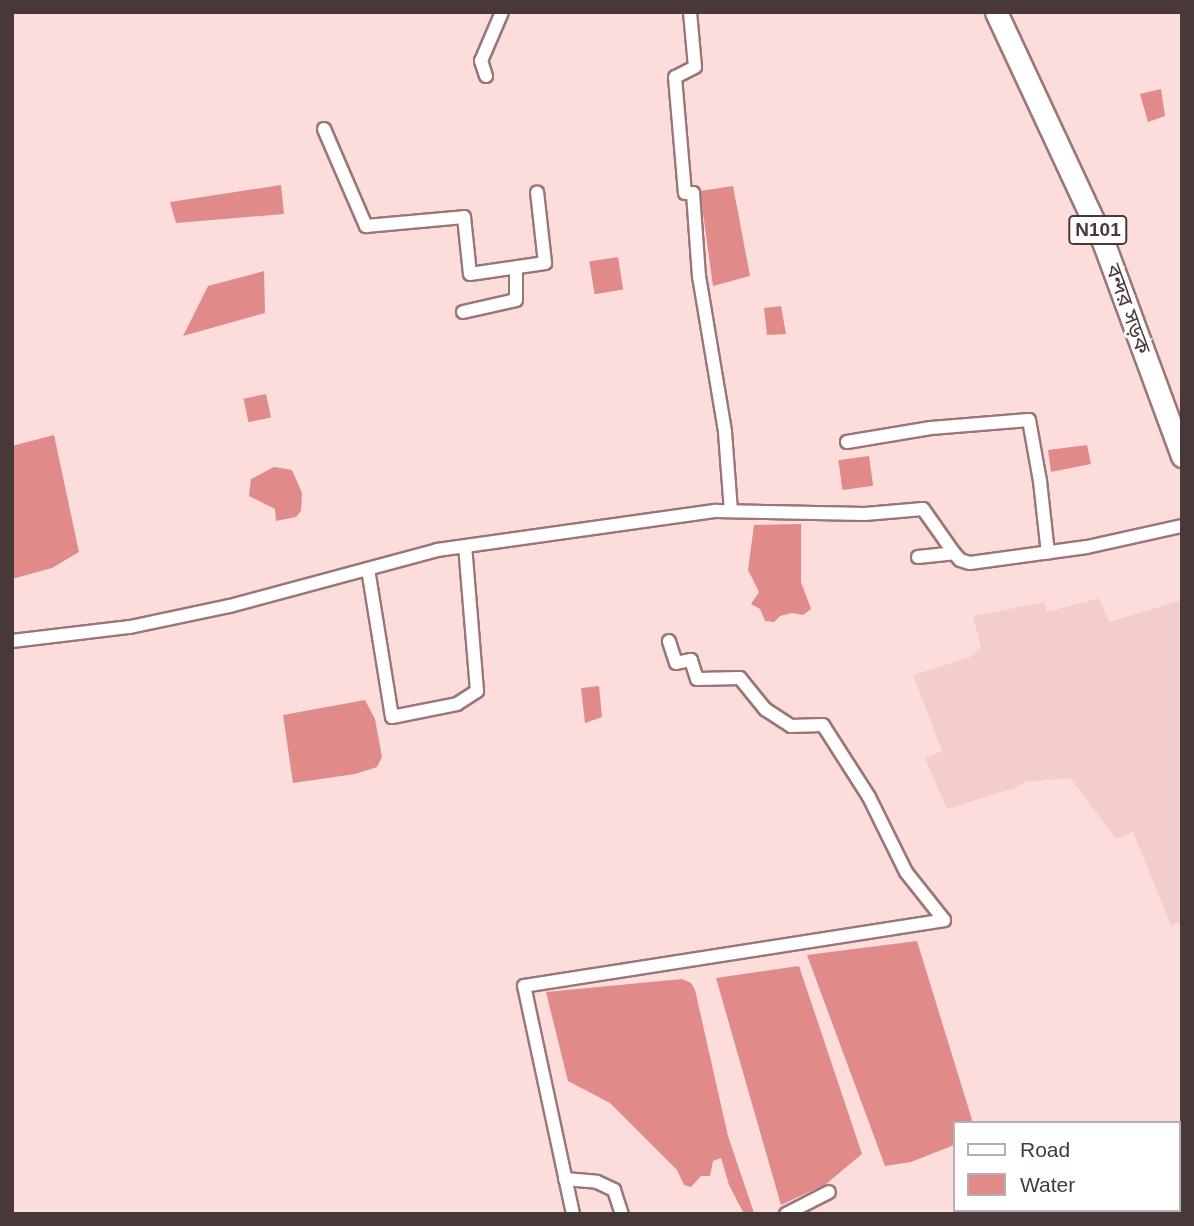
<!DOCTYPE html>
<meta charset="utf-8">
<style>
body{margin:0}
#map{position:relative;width:1194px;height:1226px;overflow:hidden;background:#fddddc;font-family:Arial,"Noto Sans Bengali",sans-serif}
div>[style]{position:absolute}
.built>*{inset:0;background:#f3cdcc}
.water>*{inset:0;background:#e18a8a;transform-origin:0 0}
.roads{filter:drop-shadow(2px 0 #9a7776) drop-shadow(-2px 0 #9a7776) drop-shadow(0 2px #9a7776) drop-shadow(0 -2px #9a7776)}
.minor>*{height:12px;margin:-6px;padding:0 6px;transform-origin:6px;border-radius:6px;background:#fff}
.trunk>*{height:21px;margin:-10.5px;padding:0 10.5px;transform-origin:10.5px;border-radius:10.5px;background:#fff}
span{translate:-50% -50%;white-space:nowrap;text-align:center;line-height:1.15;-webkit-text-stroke:6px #fff;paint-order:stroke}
.shield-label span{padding:2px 5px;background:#fff;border:2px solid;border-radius:5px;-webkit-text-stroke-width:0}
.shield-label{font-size:19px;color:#483838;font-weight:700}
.street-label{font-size:21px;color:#483838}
.frame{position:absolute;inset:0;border:14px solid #483838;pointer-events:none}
.legend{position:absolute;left:953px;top:1121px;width:228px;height:91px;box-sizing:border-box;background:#fff;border:2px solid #b6afaf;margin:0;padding:9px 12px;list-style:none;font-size:21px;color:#483838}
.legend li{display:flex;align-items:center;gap:14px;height:35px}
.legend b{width:35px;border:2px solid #b6afaf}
</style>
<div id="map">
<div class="built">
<div style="clip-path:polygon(1099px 598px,1109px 622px,1182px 600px,1182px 921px,1171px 926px,1133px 832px,1116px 839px,1070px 778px,1025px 782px,1015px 788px,947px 809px,925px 758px,942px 751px,913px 675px,970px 657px,981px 648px,973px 616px,1044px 602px,1047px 612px)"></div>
</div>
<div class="water">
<div style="clip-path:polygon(1161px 89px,1165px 116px,1148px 122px,1140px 94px)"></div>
<div style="clip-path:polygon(281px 185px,284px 214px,176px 223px,170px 202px)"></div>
<div style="clip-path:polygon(733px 186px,750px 276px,713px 286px,700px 191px)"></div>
<div style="left:618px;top:257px;width:33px;height:29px;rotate:81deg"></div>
<div style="clip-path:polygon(264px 271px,265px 313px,183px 336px,208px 286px)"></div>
<div style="clip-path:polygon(781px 306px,786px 334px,767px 335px,764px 308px)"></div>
<div style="left:266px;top:394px;width:24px;height:23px;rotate:78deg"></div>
<div style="clip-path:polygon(54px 435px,79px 552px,52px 568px,12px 579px,12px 446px)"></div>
<div style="clip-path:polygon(1087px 445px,1091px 464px,1051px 472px,1048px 450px)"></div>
<div style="left:869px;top:456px;width:30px;height:31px;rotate:82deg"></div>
<div style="clip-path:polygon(274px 467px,292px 470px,302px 493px,301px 511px,296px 517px,276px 521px,275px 509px,249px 496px,251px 479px)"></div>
<div style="clip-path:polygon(801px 524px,801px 582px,811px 609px,803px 615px,792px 613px,780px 616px,774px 622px,765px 621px,760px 609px,751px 604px,759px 592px,748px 570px,754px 525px)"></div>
<div style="clip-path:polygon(599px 686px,602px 717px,585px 723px,581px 688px)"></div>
<div style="clip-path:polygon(365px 700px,375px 719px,382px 757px,377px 767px,355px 774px,293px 783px,283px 715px)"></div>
<div style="clip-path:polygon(917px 941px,973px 1123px,954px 1123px,954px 1145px,911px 1162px,885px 1166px,807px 955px)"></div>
<div style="clip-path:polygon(799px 966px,862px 1154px,826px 1184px,781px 1205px,716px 978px)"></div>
<div style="clip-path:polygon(682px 979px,691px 983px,695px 990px,728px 1136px,754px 1213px,751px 1214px,744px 1214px,729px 1185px,721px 1158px,713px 1161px,710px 1176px,701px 1176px,691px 1187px,684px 1185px,677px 1170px,610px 1103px,568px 1081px,546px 992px)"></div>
</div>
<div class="roads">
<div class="minor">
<div style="left:690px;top:12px;width:55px;rotate:84.8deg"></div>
<div style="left:695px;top:67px;width:22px;rotate:153deg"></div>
<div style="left:675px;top:77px;width:116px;rotate:85.1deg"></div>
<div style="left:685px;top:193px;width:8px"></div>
<div style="left:693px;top:193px;width:83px;rotate:85.9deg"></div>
<div style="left:699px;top:276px;width:158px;rotate:80.5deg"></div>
<div style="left:725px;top:432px;width:79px;rotate:85.7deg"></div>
<div style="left:486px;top:76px;width:16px;rotate:-108deg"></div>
<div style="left:481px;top:61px;width:53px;rotate:-66.8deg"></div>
<div style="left:324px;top:129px;width:106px;rotate:66.6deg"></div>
<div style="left:366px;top:226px;width:98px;rotate:-5.2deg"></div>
<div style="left:464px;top:217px;width:57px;rotate:84deg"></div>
<div style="left:470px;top:274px;width:76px;rotate:-8.3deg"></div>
<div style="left:545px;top:263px;width:71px;rotate:-96.4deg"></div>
<div style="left:463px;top:312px;width:54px;rotate:-12.8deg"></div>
<div style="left:516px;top:300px;width:32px;rotate:-90deg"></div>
<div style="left:847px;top:442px;width:85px;rotate:-9.5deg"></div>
<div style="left:931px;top:428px;width:98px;rotate:-4.7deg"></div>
<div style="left:1029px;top:420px;width:62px;rotate:79.8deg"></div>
<div style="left:1040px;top:481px;width:72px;rotate:83.7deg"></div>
<div style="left:918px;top:557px;width:36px;rotate:-6deg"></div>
<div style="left:954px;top:553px;width:9px;rotate:49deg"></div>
<div style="left:960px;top:560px;width:10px;rotate:17deg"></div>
<div style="left:970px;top:563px;width:118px;rotate:-7.8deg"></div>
<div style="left:1087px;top:547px;width:97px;rotate:-12.5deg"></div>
<div style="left:368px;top:569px;width:150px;rotate:80.8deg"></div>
<div style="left:392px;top:717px;width:66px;rotate:-11.3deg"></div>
<div style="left:457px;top:704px;width:24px;rotate:-33deg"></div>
<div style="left:477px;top:691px;width:145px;rotate:-94.7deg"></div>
<div style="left:12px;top:641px;width:119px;rotate:-6.8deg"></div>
<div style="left:130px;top:627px;width:102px;rotate:-11.9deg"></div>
<div style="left:230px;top:606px;width:214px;rotate:-15.1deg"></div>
<div style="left:437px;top:550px;width:282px;rotate:-8deg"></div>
<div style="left:716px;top:511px;width:149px;rotate:1.2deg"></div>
<div style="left:865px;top:514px;width:58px;rotate:-4.9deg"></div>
<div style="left:923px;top:509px;width:54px;rotate:54.8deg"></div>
<div style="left:565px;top:1179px;width:32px;rotate:5deg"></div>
<div style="left:597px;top:1182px;width:19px;rotate:25deg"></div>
<div style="left:614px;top:1190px;width:25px;rotate:72deg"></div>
<div style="left:573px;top:1214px;width:233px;rotate:-102.1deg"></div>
<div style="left:524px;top:986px;width:425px;rotate:-8.9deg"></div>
<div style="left:944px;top:920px;width:61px;rotate:-128.4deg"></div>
<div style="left:906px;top:872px;width:84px;rotate:-116.3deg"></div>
<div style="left:869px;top:797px;width:85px;rotate:-122.6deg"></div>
<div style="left:823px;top:725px;width:32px;rotate:178deg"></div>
<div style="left:791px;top:726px;width:31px;rotate:-147deg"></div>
<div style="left:765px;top:709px;width:40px;rotate:-129deg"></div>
<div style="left:740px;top:678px;width:43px;rotate:178.7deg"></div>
<div style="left:697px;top:679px;width:20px;rotate:-108deg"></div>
<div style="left:691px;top:660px;width:15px;rotate:169deg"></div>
<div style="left:676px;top:663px;width:23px;rotate:-108deg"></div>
<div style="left:786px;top:1214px;width:48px;rotate:-27.1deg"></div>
</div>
<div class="trunk">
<div style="left:996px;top:12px;width:256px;rotate:65deg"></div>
<div style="left:1104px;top:244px;width:226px;rotate:69.8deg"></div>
</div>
</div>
<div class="shield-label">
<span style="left:1098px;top:230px">N101</span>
</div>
<div class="street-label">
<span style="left:1128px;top:309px;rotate:70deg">বন্দর সড়ক</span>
</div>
<div class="frame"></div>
<ul class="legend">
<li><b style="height:9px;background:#fff"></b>Road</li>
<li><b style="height:19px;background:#e18a8a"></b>Water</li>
</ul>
</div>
